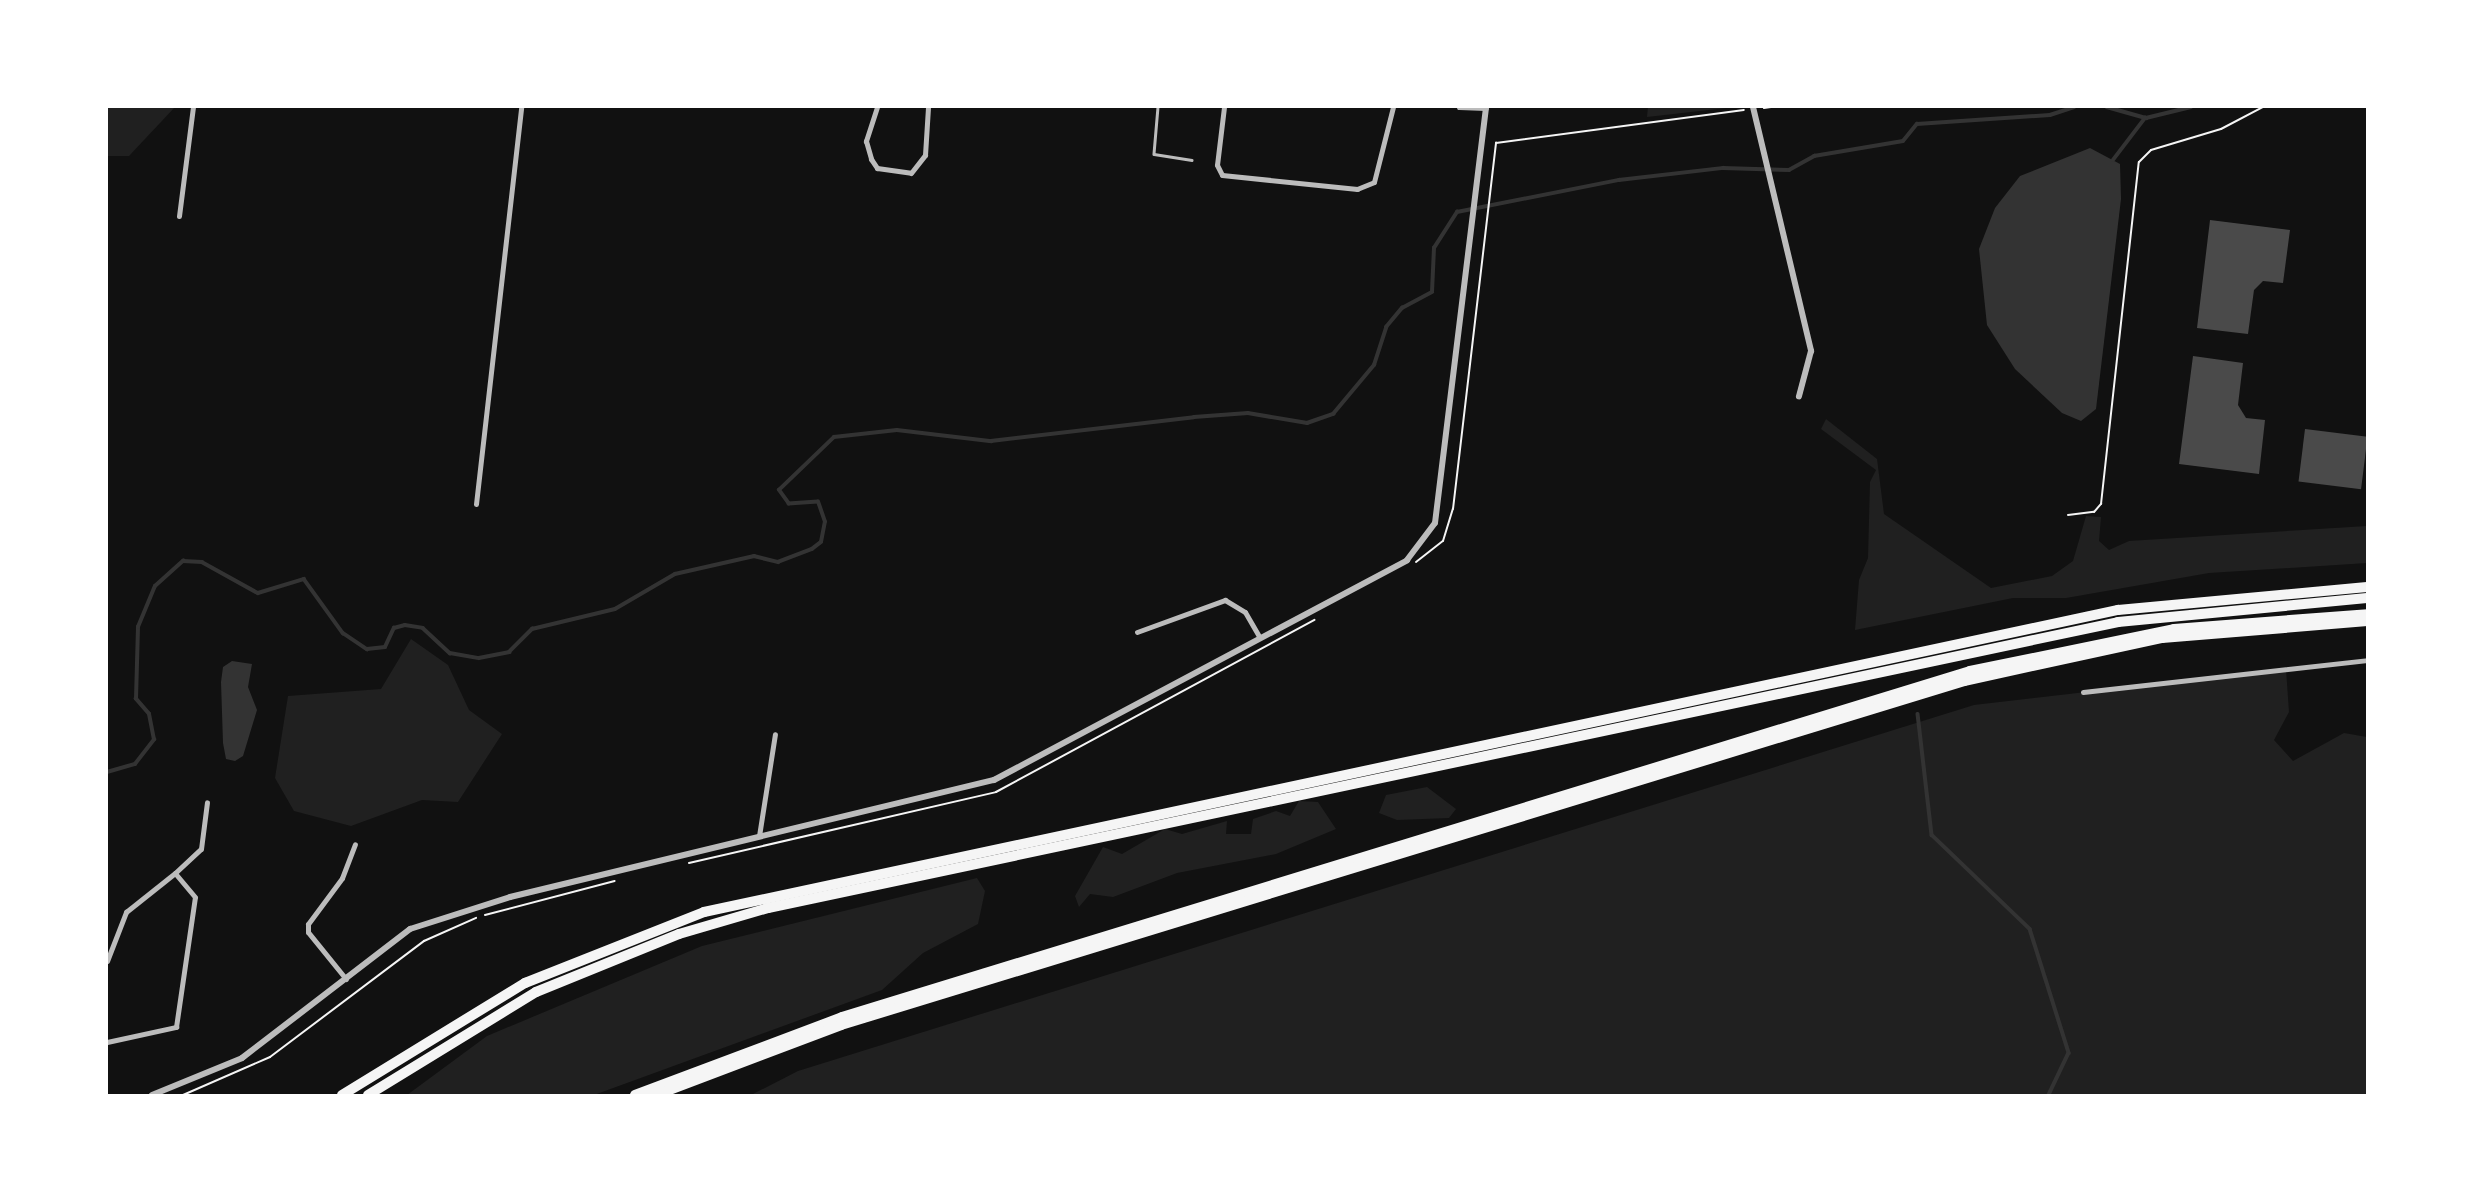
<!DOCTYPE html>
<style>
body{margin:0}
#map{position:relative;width:2474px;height:1202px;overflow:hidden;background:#111;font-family:Signika,sans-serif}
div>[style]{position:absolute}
.green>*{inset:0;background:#202020}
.water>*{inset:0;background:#333}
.stream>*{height:3.5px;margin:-1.75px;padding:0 1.75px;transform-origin:1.75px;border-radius:1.75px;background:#333}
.building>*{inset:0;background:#4a4a4a;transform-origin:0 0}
.path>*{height:2px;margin:-1px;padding:0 1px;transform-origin:1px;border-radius:1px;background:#f5f5f5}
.service>*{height:2.5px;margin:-1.25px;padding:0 1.25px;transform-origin:1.25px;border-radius:1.25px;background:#bcbcbc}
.minor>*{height:5px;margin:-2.5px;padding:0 2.5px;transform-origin:2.5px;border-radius:2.5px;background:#bcbcbc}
.tertiary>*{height:6px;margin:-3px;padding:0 3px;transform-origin:3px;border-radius:3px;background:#bcbcbc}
.motorway>*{height:10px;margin:-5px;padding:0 5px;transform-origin:5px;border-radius:5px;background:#f5f5f5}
span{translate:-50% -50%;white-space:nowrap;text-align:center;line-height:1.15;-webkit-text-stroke:5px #fff;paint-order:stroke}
.frame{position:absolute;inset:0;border:108px solid #fff;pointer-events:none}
</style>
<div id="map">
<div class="green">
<div style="clip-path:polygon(107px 107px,175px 107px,129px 156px,107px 156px)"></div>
<div style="clip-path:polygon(1648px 107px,1735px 107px,1647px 117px)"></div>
<div style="clip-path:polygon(1826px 419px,1877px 459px,1884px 514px,1991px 588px,2052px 576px,2073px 561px,2086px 516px,2101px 517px,2099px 541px,2109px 550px,2129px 541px,2367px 526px,2367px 563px,2209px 573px,2066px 598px,2013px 598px,1855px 630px,1859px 580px,1868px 558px,1870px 482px,1876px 470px,1821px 429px)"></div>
<div style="clip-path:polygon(411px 639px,448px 665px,469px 710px,502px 734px,458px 802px,422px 800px,351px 826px,294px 811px,275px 778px,288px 696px,381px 689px)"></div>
<div style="clip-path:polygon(2286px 669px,2289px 712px,2274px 740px,2293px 761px,2344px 733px,2367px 737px,2367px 1095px,751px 1095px,798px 1071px,1974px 705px)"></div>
<div style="clip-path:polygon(1427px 787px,1456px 809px,1449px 818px,1397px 820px,1379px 813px,1386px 795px)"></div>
<div style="clip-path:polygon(1299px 801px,1318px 802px,1336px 829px,1276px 854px,1177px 873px,1113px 897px,1090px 894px,1079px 907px,1075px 896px,1103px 847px,1122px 854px,1165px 829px,1182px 834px,1227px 821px,1226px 834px,1251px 834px,1253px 819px,1276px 811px,1290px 816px)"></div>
<div style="clip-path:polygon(977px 878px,985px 891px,978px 924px,923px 953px,882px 990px,594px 1095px,407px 1095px,487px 1036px,702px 946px)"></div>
</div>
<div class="water">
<div style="clip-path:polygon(2090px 148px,2120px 164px,2121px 199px,2096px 409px,2081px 421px,2062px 413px,2015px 369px,1987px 325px,1979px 249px,1995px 208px,2020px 176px)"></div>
<div style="clip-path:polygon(232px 661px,252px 664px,248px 687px,257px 710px,243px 756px,235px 761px,226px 759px,223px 743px,221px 682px,223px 667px)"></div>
</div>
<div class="stream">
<div style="left:2107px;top:107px;width:41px;rotate:15.8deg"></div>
<div style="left:2146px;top:118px;width:46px;rotate:-13.7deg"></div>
<div style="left:2113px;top:160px;width:53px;rotate:-52.7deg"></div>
<div style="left:1918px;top:714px;width:122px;rotate:83.4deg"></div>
<div style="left:1932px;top:835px;width:136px;rotate:43.8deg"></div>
<div style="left:2030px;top:929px;width:130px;rotate:72.5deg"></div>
<div style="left:2069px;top:1053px;width:47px;rotate:115.5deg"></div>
<div style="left:107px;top:772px;width:29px;rotate:-16deg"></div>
<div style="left:135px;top:764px;width:31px;rotate:-52deg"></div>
<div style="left:154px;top:740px;width:26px;rotate:-101deg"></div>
<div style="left:149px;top:714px;width:20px;rotate:-131deg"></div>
<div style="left:136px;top:699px;width:72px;rotate:-88.4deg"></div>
<div style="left:138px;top:627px;width:44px;rotate:-67.5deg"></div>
<div style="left:155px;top:586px;width:38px;rotate:-42deg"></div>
<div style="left:183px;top:561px;width:19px;rotate:3deg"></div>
<div style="left:202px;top:562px;width:64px;rotate:29deg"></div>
<div style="left:258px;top:593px;width:48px;rotate:-16.9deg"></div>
<div style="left:304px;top:579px;width:67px;rotate:54.2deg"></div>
<div style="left:343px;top:633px;width:29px;rotate:34deg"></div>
<div style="left:367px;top:649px;width:18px;rotate:-6deg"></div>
<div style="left:385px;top:647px;width:21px;rotate:-65deg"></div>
<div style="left:394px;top:628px;width:11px;rotate:-15deg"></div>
<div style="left:405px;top:625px;width:18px;rotate:9deg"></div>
<div style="left:423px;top:628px;width:37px;rotate:43deg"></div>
<div style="left:450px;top:653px;width:29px;rotate:10deg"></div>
<div style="left:479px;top:658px;width:31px;rotate:-11deg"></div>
<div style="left:509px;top:652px;width:33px;rotate:-45deg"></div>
<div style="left:532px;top:629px;width:85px;rotate:-13.5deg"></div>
<div style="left:615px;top:609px;width:69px;rotate:-30.3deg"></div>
<div style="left:675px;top:574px;width:81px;rotate:-12.8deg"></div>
<div style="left:754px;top:556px;width:25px;rotate:14deg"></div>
<div style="left:778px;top:562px;width:36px;rotate:-21deg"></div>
<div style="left:812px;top:549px;width:11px;rotate:-38deg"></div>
<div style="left:821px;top:542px;width:20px;rotate:-79deg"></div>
<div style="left:825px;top:522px;width:21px;rotate:-109deg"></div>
<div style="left:818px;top:502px;width:29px;rotate:176deg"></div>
<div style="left:789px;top:504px;width:17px;rotate:-126deg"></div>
<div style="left:779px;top:490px;width:76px;rotate:-43.9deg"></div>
<div style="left:834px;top:437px;width:63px;rotate:-6.3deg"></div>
<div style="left:897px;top:430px;width:95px;rotate:6.7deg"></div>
<div style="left:991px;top:441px;width:204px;rotate:-6.7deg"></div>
<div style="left:1194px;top:417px;width:54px;rotate:-4.2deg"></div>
<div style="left:1248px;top:413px;width:60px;rotate:9.6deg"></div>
<div style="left:1307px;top:423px;width:28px;rotate:-19deg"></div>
<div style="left:1333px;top:414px;width:64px;rotate:-50.1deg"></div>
<div style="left:1374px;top:365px;width:40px;rotate:-72deg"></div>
<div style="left:1386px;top:327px;width:25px;rotate:-50deg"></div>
<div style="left:1402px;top:308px;width:34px;rotate:-28deg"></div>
<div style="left:1432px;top:292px;width:44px;rotate:-87.4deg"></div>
<div style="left:1434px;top:248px;width:43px;rotate:-57.4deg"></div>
<div style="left:1457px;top:212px;width:165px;rotate:-11.2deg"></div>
<div style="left:1619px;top:180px;width:105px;rotate:-6.6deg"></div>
<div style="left:1723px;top:168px;width:66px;rotate:1.7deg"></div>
<div style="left:1789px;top:170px;width:29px;rotate:-29deg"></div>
<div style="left:1814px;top:156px;width:90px;rotate:-9.6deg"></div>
<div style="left:1903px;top:141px;width:22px;rotate:-51deg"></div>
<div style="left:1917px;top:124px;width:133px;rotate:-3.9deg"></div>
<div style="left:2050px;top:115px;width:25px;rotate:-18deg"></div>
</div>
<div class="building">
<div style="clip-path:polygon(2210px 220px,2290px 230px,2283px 283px,2263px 281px,2254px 290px,2248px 334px,2197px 328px)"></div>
<div style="clip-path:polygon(2193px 356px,2243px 363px,2238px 405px,2246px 418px,2265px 420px,2259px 474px,2179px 464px)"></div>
<div style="left:2305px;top:429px;width:63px;height:53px;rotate:7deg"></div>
</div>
<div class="path">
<div style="left:1764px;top:108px;width:7px;rotate:-8deg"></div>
<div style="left:2068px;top:515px;width:26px;rotate:-7deg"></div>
<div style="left:2094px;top:512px;width:11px;rotate:-49deg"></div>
<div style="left:2101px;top:504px;width:344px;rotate:-83.7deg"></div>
<div style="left:2139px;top:162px;width:17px;rotate:-45deg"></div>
<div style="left:2151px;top:150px;width:73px;rotate:-16.7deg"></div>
<div style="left:2221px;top:129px;width:47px;rotate:-27.6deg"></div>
<div style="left:1416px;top:562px;width:34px;rotate:-38deg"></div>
<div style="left:1443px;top:541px;width:34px;rotate:-73deg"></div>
<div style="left:1453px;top:509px;width:369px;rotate:-83.3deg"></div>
<div style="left:1496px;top:143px;width:250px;rotate:-7.6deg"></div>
<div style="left:689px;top:863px;width:315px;rotate:-13deg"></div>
<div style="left:996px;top:792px;width:362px;rotate:-28.4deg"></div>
<div style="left:485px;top:915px;width:134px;rotate:-14.7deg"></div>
<div style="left:183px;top:1095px;width:95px;rotate:-23.6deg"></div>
<div style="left:270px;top:1057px;width:193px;rotate:-37deg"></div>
<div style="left:424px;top:941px;width:57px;rotate:-23.9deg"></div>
</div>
<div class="service">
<div style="left:1158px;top:107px;width:47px;rotate:94.9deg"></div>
<div style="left:1154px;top:154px;width:38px;rotate:9deg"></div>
</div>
<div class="minor">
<div style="left:877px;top:107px;width:36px;rotate:108deg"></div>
<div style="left:866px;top:141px;width:19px;rotate:74deg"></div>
<div style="left:871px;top:159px;width:11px;rotate:56deg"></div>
<div style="left:877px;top:168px;width:34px;rotate:8deg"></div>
<div style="left:911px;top:173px;width:23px;rotate:-52deg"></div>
<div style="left:925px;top:155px;width:48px;rotate:-86.4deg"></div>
<div style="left:1224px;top:107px;width:58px;rotate:96.9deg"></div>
<div style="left:1217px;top:165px;width:11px;rotate:63deg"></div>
<div style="left:1222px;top:175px;width:136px;rotate:5.9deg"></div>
<div style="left:1357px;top:189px;width:18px;rotate:-22deg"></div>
<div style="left:1374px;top:182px;width:77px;rotate:-75.8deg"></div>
<div style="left:1459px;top:107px;width:27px;rotate:2deg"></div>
<div style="left:179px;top:216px;width:110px;rotate:-82.7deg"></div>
<div style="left:476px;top:504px;width:400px;rotate:-83.5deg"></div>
<div style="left:1137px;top:632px;width:94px;rotate:-20deg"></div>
<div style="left:1225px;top:600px;width:23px;rotate:31deg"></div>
<div style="left:1245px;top:612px;width:28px;rotate:60deg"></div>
<div style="left:2083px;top:692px;width:286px;rotate:-6.4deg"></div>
<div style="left:759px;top:836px;width:103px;rotate:-81.1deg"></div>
<div style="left:107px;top:961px;width:53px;rotate:-68.8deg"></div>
<div style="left:126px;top:912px;width:63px;rotate:-38.5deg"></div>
<div style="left:346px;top:979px;width:60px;rotate:-129deg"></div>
<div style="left:308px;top:932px;width:8px;rotate:-90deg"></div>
<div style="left:308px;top:924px;width:57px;rotate:-53.5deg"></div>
<div style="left:342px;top:878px;width:36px;rotate:-69deg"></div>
<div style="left:107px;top:1042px;width:71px;rotate:-12.3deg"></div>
<div style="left:176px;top:1027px;width:131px;rotate:-81.7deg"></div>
<div style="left:195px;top:897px;width:31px;rotate:-130deg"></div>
<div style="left:175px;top:873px;width:35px;rotate:-43deg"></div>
<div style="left:201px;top:849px;width:47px;rotate:-82.7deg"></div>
</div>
<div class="tertiary">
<div style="left:1753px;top:107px;width:251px;rotate:76.6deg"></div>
<div style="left:1811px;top:351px;width:47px;rotate:104.9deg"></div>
<div style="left:152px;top:1095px;width:97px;rotate:-22.3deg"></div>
<div style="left:242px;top:1058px;width:212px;rotate:-37.5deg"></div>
<div style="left:410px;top:929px;width:105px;rotate:-17.7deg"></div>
<div style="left:510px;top:897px;width:498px;rotate:-13.6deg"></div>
<div style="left:994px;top:780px;width:468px;rotate:-28deg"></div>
<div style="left:1407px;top:560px;width:46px;rotate:-52.9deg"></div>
<div style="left:1435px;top:523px;width:419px;rotate:-83deg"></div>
</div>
<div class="motorway">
<div style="left:342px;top:1095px;width:215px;rotate:-31.5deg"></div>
<div style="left:525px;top:983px;width:193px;rotate:-21.6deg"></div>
<div style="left:704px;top:912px;width:1446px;rotate:-12.06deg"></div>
<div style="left:2118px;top:610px;width:250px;rotate:-5.3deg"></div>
<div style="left:368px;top:1095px;width:197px;rotate:-31.5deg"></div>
<div style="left:536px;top:992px;width:154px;rotate:-22.1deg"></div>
<div style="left:679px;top:934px;width:93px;rotate:-16.3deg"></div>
<div style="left:768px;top:908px;width:1380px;rotate:-11.96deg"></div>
<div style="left:2118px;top:622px;width:250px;rotate:-5.5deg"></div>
<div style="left:635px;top:1095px;width:221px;rotate:-20.6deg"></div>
<div style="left:842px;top:1017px;width:1180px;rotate:-17.05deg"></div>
<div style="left:1970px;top:671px;width:208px;rotate:-11.6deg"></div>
<div style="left:2174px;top:629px;width:194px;rotate:-4.4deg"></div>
<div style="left:656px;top:1095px;width:198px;rotate:-20.7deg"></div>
<div style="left:841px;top:1025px;width:1175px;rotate:-17.03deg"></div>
<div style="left:1964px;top:681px;width:203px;rotate:-12.3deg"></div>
<div style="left:2162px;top:638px;width:206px;rotate:-4.7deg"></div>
</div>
<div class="frame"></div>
</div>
